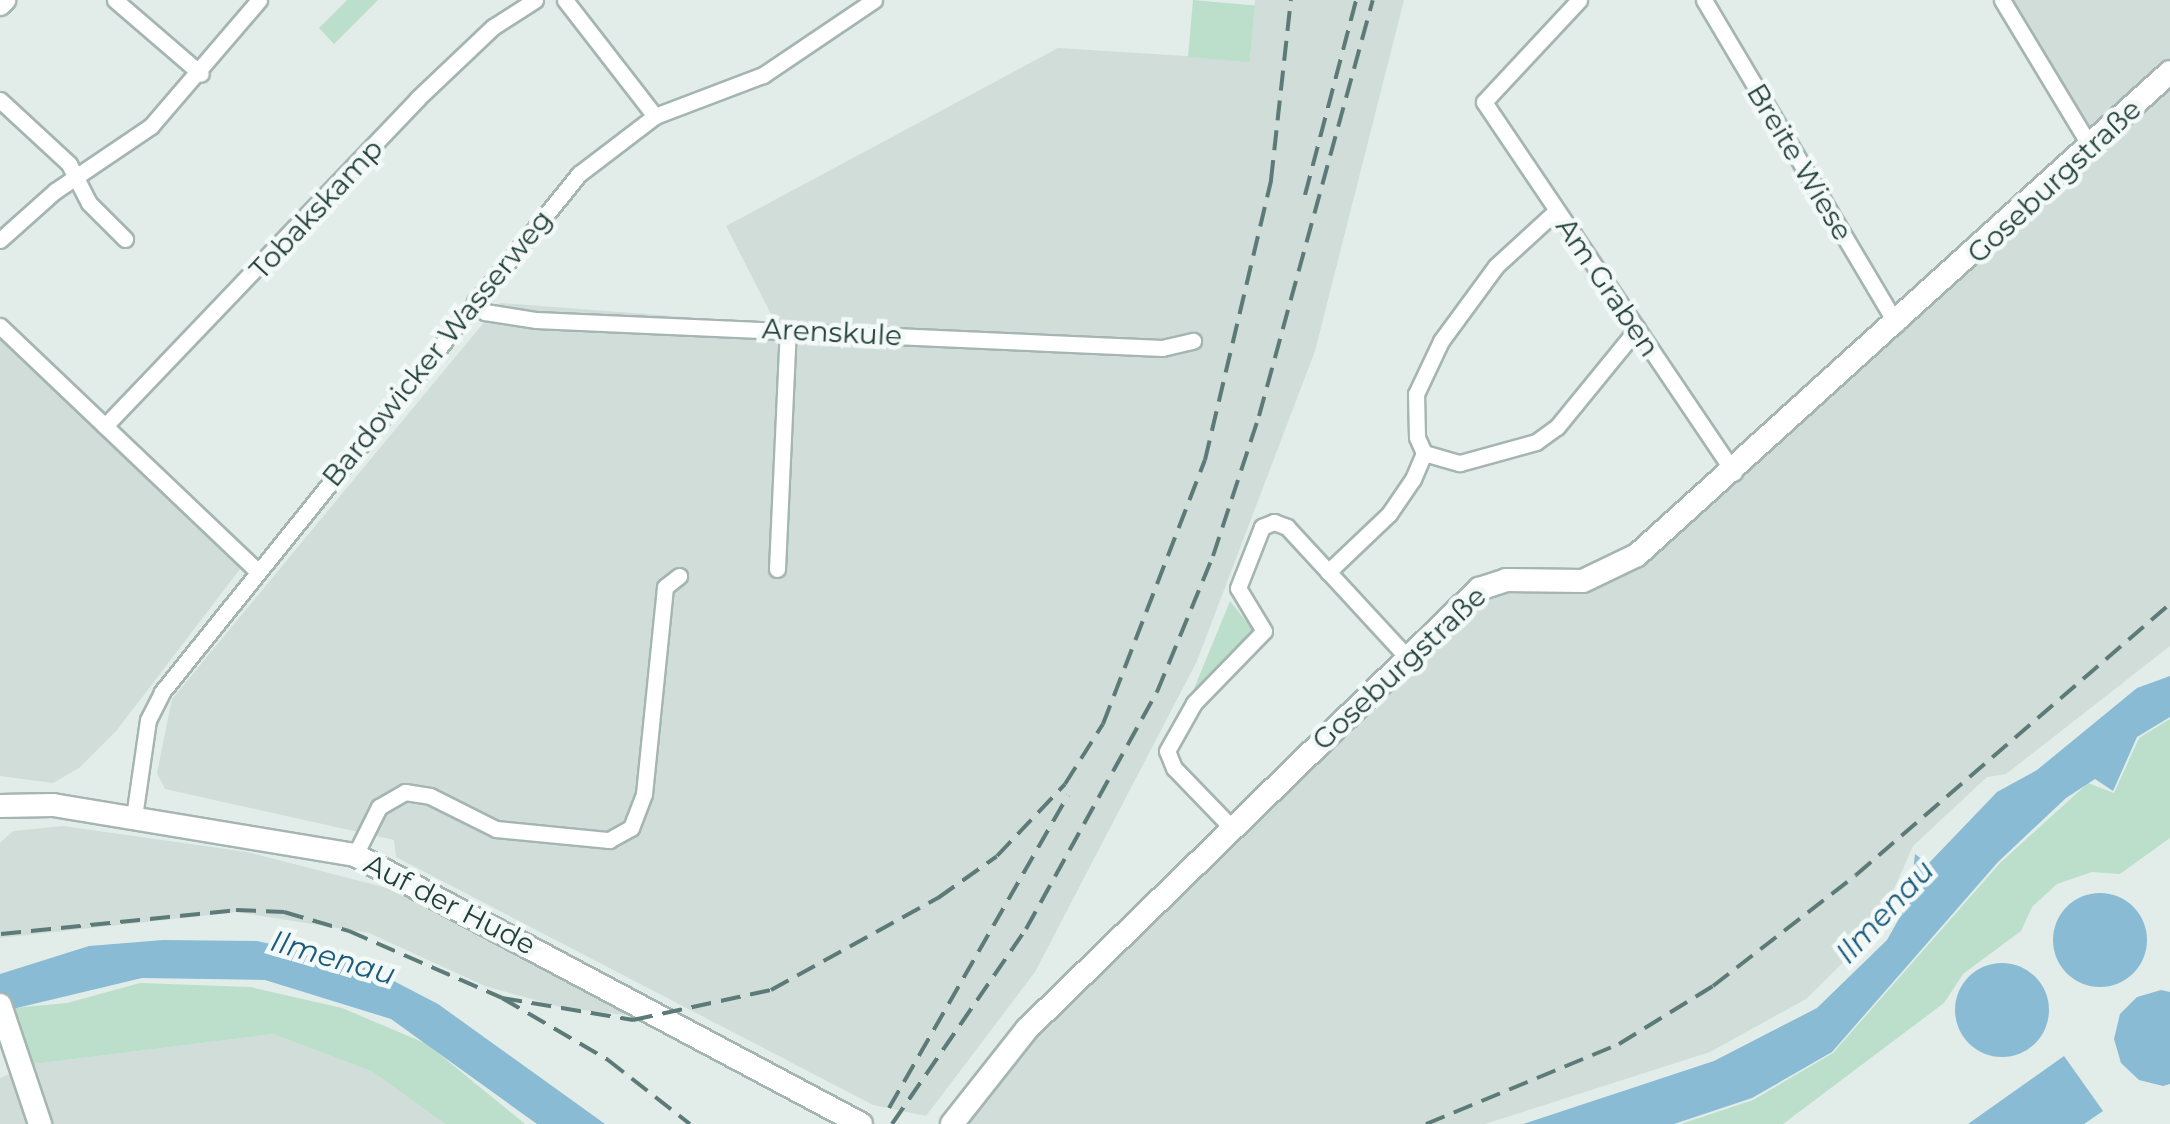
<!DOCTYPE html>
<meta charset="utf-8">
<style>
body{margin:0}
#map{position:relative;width:2170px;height:1124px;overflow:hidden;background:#e2edea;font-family:Montserrat,sans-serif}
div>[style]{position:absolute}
.built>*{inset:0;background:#d0ddd9}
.green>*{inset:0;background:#bbdfca;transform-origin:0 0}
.water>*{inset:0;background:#89bbd4}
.round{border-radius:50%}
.roads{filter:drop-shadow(2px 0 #a5b5b2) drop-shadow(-2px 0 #a5b5b2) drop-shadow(0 2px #a5b5b2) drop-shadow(0 -2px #a5b5b2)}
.street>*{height:15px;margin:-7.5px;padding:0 7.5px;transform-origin:7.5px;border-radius:7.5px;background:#fff}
.secondary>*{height:22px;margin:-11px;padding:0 11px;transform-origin:11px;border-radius:11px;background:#fff}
.rail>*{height:4px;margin-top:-2px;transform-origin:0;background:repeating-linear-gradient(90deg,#5c7a77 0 20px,transparent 0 30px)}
span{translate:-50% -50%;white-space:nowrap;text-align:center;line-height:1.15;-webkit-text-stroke:9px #f3f9f7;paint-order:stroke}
.street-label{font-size:28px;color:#223f3c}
.water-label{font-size:30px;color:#1a5b7d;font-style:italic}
</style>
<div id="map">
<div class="built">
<div style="clip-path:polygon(1255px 0,1404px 0,1315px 351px,1197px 661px,1035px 972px,926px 1116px,873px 1105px,396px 857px,394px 840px,165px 789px,157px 773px,172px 699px,500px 303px,776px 324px,726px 226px,1058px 48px,1250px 60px)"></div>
<div style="clip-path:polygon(1993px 0,2170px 0,2170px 646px,2006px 774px,1987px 777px,1913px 846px,1876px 930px,1806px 999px,1710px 1052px,1485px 1124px,952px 1124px,1046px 1001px,1494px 569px,1544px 577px,1618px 559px,2077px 143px)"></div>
<div style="clip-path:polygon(0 337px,240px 569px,117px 730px,79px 768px,53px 783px,0 776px)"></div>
<div style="clip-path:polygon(63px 826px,247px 852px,391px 889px,627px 1015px,564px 1008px,485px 986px,369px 933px,237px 912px,0 938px,0 843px,13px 831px)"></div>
<div style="clip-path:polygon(273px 1034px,373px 1072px,445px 1124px,0 1124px,0 1078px,34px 1064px)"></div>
</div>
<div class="green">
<div style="clip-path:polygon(347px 0,378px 0,334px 44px,319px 28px)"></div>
<div style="left:1193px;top:0;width:62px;height:57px;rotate:5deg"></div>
<div style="clip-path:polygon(1230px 601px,1253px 630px,1191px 696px)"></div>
<div style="clip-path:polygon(2170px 719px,2170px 838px,2120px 874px,2092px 872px,2057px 884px,2032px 907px,2021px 931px,1963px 974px,1944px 1003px,1783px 1124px,1681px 1124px,1753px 1100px,1833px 1053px,2000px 863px,2088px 783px,2114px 793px,2139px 738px)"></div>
<div style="clip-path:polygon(140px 983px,250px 987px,342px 1008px,427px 1044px,525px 1124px,445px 1124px,373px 1072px,273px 1034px,34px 1064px,14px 1008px,67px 1003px)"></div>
</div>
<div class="water">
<div style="clip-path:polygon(2170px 676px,2170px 717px,2137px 737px,2113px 791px,2095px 779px,2066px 798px,1998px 862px,1832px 1052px,1752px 1098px,1674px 1124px,1523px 1124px,1714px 1061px,1817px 1008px,1887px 940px,1910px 899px,1915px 854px,1928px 864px,1997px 792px,2037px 770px,2137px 688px)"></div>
<div class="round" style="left:2053px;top:893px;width:94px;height:94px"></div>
<div style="clip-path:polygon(163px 940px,257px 941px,361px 964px,438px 1004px,605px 1124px,537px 1124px,391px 1019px,265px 980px,142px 978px,0 1012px,0 974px,89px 946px)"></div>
<div class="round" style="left:1955px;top:963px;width:94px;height:94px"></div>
<div style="clip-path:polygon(2161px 990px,2170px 992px,2170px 1084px,2163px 1086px,2139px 1080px,2121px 1063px,2114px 1039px,2120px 1014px,2137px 997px)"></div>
<div style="clip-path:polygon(2064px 1056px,2103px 1111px,2084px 1124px,1968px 1124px)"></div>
</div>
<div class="roads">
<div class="street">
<div style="left:115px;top:0;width:113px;rotate:40.7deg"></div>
<div style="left:565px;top:0;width:147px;rotate:52.2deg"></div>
<div style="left:1579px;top:0;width:139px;rotate:133deg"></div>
<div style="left:1484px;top:102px;width:447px;rotate:56deg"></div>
<div style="left:1704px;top:0;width:377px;rotate:59.3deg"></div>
<div style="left:2002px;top:0;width:174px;rotate:58.9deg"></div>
<div style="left:0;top:100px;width:94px;rotate:42.8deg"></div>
<div style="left:69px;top:164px;width:44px;rotate:62.9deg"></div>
<div style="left:89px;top:203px;width:51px;rotate:45deg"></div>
<div style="left:0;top:240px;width:74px;rotate:-41.7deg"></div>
<div style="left:55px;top:191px;width:116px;rotate:-34.1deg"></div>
<div style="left:151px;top:126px;width:166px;rotate:-49.4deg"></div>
<div style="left:475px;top:301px;width:15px;rotate:48deg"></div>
<div style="left:485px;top:312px;width:52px;rotate:8.9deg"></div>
<div style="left:536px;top:320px;width:627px;rotate:2.56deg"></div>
<div style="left:1162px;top:348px;width:32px;rotate:-13deg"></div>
<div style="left:0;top:326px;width:355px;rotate:43.6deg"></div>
<div style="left:105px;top:426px;width:452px;rotate:-46.3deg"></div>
<div style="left:417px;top:99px;width:105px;rotate:-43.5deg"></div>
<div style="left:493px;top:27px;width:50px;rotate:-32.7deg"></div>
<div style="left:1424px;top:453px;width:37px;rotate:16deg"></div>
<div style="left:1460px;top:463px;width:79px;rotate:-15.4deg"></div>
<div style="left:1536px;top:442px;width:26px;rotate:-36deg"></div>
<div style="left:1557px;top:427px;width:127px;rotate:-50.8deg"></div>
<div style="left:777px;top:569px;width:239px;rotate:-87.4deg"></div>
<div style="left:1328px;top:572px;width:84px;rotate:-43.6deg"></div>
<div style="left:1389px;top:514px;width:42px;rotate:-55.6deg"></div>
<div style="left:1413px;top:479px;width:28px;rotate:-67deg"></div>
<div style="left:1424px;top:453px;width:17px;rotate:-114deg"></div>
<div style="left:1417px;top:437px;width:43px;rotate:-91.3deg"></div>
<div style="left:1416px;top:394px;width:59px;rotate:-64.7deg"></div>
<div style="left:1441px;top:341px;width:93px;rotate:-53.7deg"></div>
<div style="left:1496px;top:266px;width:81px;rotate:-42.5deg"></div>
<div style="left:134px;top:817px;width:98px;rotate:-81.8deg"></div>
<div style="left:148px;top:720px;width:31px;rotate:-63deg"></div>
<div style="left:162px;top:692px;width:665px;rotate:-51.17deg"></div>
<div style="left:579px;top:174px;width:96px;rotate:-37.3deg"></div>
<div style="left:655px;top:116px;width:116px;rotate:-20.8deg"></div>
<div style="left:763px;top:75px;width:134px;rotate:-34deg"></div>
<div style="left:1232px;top:828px;width:83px;rotate:-134deg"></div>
<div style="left:1174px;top:768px;width:18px;rotate:-112deg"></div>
<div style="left:1167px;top:751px;width:55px;rotate:-60.6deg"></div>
<div style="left:1194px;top:703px;width:100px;rotate:-45.8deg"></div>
<div style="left:1264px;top:631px;width:50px;rotate:-121.2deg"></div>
<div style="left:1238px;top:588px;width:66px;rotate:-68.5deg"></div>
<div style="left:1262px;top:527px;width:13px;rotate:-23deg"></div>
<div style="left:1274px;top:522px;width:14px;rotate:21deg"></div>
<div style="left:1287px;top:527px;width:177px;rotate:47.3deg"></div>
<div style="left:355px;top:855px;width:54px;rotate:-63.4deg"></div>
<div style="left:379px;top:807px;width:30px;rotate:-30deg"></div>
<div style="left:405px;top:792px;width:25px;rotate:9deg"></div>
<div style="left:430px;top:796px;width:74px;rotate:26.6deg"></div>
<div style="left:496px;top:829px;width:114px;rotate:5.6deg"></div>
<div style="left:609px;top:840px;width:25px;rotate:-29deg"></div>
<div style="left:631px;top:828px;width:36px;rotate:-69deg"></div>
<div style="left:644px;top:794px;width:208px;rotate:-84.2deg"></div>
<div style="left:665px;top:587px;width:18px;rotate:-38deg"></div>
</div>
<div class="secondary">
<div style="left:0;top:4px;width:6px;rotate:-45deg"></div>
<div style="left:0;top:806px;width:53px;rotate:-1.1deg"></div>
<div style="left:53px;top:805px;width:306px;rotate:9.4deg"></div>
<div style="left:355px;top:855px;width:573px;rotate:28deg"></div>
<div style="left:0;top:1005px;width:126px;rotate:71.4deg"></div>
<div style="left:952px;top:1124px;width:121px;rotate:-51.7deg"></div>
<div style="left:1027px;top:1029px;width:631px;rotate:-44.23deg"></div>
<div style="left:1479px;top:589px;width:28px;rotate:-18deg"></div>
<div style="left:1506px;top:580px;width:77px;rotate:0.7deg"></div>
<div style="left:1583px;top:581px;width:60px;rotate:-25.7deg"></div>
<div style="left:1637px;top:555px;width:719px;rotate:-42.18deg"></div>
</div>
</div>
<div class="rail">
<div style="left:1305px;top:195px;width:202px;rotate:-75.3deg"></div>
<div style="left:1px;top:934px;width:236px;rotate:-5.8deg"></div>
<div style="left:236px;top:910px;width:48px;rotate:2.4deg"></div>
<div style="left:284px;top:912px;width:68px;rotate:16.3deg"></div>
<div style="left:349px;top:931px;width:167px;rotate:23.6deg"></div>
<div style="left:502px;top:998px;width:123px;rotate:30.3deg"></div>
<div style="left:608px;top:1060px;width:104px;rotate:38deg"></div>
<div style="left:502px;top:998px;width:133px;rotate:9.5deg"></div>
<div style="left:633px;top:1020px;width:141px;rotate:-12.3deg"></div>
<div style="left:771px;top:990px;width:191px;rotate:-28.9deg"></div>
<div style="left:938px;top:898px;width:72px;rotate:-35.4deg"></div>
<div style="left:997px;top:856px;width:99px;rotate:-46.6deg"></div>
<div style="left:1065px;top:784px;width:71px;rotate:-57.7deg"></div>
<div style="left:1103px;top:724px;width:283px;rotate:-68.9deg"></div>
<div style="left:1205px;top:460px;width:288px;rotate:-76.7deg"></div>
<div style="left:1271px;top:180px;width:181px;rotate:-83.7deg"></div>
<div style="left:889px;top:1108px;width:360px;rotate:-60.2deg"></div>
<div style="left:892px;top:1124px;width:237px;rotate:-55.5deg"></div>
<div style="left:1026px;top:929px;width:271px;rotate:-61.1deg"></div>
<div style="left:1157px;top:692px;width:147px;rotate:-67.6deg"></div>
<div style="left:1213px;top:556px;width:147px;rotate:-71.8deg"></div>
<div style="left:1259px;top:416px;width:431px;rotate:-74.7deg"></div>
<div style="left:1426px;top:1124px;width:209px;rotate:-22.5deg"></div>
<div style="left:1619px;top:1044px;width:110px;rotate:-31.7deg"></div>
<div style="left:1713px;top:986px;width:181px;rotate:-37.8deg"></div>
<div style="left:1856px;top:875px;width:415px;rotate:-40.8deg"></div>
</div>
<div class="street-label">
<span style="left:1800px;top:162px;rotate:59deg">Breite Wiese</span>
<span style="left:2054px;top:181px;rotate:-43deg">Goseburgstraße</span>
<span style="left:316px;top:209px;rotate:-47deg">Tobakskamp</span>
<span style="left:1608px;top:287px;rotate:56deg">Am Graben</span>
<span style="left:832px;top:332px;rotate:3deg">Arenskule</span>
<span style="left:437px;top:348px;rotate:-51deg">Bardowicker Wasserweg</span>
<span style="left:1399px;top:668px;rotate:-43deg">Goseburgstraße</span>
<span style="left:450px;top:904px;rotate:27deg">Auf der Hude</span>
</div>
<div class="water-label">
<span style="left:1885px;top:912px;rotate:-47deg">Ilmenau</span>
<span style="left:333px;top:958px;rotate:16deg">Ilmenau</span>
</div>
</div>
